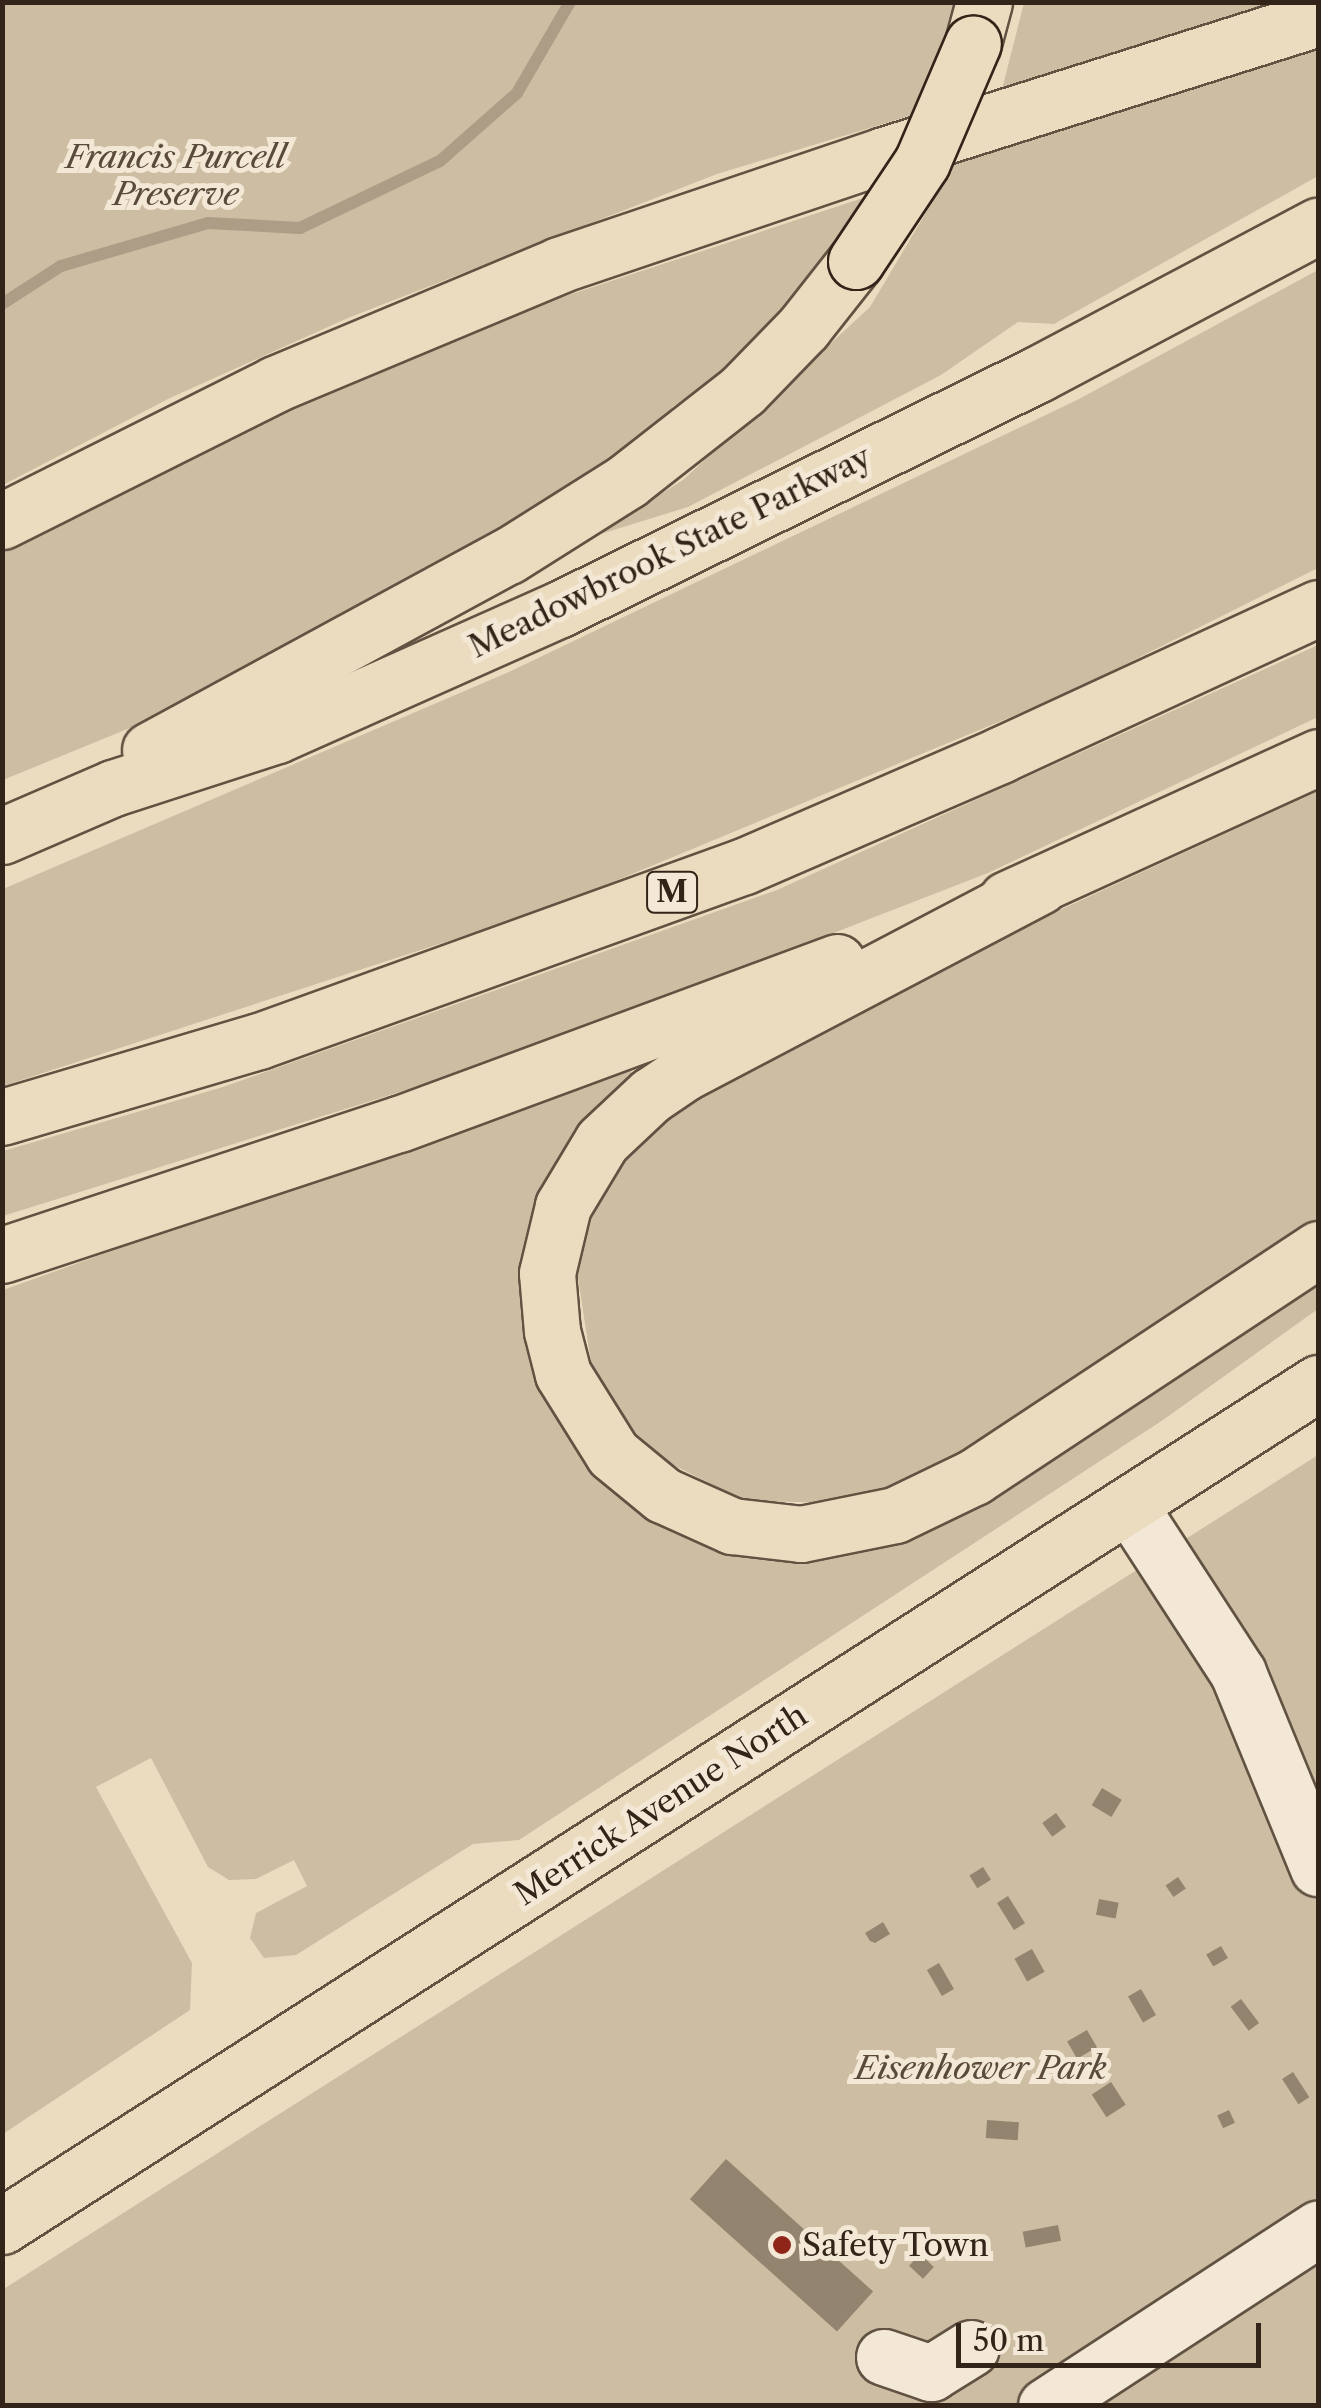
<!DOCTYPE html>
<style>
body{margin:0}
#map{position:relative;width:1321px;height:2408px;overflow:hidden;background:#ecdcbf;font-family:"Libre Caslon Text",serif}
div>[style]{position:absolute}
.green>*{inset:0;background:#cdbda3}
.stream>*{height:12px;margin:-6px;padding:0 6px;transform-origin:6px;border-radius:6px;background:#ad9d87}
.building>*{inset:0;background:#93846f;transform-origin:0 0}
.roads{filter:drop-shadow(2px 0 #615242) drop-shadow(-2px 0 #615242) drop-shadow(0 2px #615242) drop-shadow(0 -2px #615242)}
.minor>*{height:55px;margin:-27.5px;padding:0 27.5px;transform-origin:27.5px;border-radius:27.5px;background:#f3e8d5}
.major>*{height:55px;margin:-27.5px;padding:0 27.5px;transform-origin:27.5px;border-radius:27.5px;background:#ecdcbf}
.highway>*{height:55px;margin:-27.5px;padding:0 27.5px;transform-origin:27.5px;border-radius:27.5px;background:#ecdcbf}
.bridges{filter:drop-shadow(2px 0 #332419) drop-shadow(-2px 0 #332419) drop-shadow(0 2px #332419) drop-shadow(0 -2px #332419)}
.highway-bridge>*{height:55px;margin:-27.5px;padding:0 27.5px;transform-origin:27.5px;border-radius:27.5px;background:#ecdcbf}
.dots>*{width:28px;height:28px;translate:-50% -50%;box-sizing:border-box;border:5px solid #f3e8d5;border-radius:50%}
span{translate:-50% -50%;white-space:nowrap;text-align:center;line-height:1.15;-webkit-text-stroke:10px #f3e8d5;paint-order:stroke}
.shield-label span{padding:2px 8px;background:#f3e8d5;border:2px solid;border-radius:8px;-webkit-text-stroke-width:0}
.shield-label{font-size:30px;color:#332419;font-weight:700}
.park-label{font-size:32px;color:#5a4a3c;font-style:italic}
.street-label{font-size:32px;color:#332419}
.poi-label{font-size:32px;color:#332419}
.left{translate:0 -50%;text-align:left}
.frame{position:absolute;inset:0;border:5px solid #332419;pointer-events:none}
.scale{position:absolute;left:956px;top:2323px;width:305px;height:45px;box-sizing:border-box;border:5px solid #332419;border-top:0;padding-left:12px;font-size:30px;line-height:35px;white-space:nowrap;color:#332419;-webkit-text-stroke:8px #f3e8d5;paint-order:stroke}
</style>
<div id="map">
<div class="green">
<div style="clip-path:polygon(2px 3px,961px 3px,916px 114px,717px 174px,348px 318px,170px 398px,3px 485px)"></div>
<div style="clip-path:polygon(1024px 3px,1282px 3px,1001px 93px)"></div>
<div style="clip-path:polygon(1318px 47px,1318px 176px,1054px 324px,1018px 322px,941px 375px,688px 507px,594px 536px,683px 480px,870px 307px,956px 162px)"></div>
<div style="clip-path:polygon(872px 195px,800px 292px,735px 367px,672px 407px,679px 417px,388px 596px,142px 723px,3px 780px,3px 553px,285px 409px,481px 324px)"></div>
<div style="clip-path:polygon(1318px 270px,1318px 568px,1066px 694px,550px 908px,3px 1086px,3px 889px,511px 671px,1079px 399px)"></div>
<div style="clip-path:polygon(1318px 645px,1318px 717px,988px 873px,525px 1053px,3px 1216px,3px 1151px,223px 1087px,777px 890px)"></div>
<div style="clip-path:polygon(1318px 791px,1318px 1225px,946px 1469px,850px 1503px,746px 1501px,649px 1453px,592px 1369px,576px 1265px,606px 1174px,667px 1105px,752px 1052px)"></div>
<div style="clip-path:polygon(627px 1066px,639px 1082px,558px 1158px,529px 1244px,581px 1453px,673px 1533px,782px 1558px,886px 1546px,987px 1498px,1318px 1279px,1318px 1309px,1163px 1420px,519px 1840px,473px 1844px,296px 1955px,264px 1958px,250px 1938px,256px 1913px,307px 1886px,294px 1860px,256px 1879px,229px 1880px,208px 1867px,151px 1758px,96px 1787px,192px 1963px,190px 2010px,3px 2134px,3px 1290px)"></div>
<div style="clip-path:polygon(1318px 1455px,1318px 2405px,3px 2405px,2px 2290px)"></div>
</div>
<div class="stream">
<div style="left:2px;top:304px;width:70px;rotate:-32.8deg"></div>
<div style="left:61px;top:266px;width:153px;rotate:-16.3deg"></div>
<div style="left:208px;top:223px;width:92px;rotate:3.1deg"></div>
<div style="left:300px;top:228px;width:155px;rotate:-25.6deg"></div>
<div style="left:440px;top:161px;width:103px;rotate:-41.4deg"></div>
<div style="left:517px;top:93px;width:105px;rotate:-59.8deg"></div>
</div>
<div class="building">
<div style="left:1102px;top:1788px;width:23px;height:20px;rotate:31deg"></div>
<div style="left:1056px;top:1813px;width:17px;height:17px;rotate:54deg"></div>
<div style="left:983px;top:1867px;width:15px;height:16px;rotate:58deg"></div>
<div style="left:1178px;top:1877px;width:14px;height:15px;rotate:56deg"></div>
<div style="left:1008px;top:1896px;width:32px;height:13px;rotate:58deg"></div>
<div style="left:1099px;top:1899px;width:20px;height:16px;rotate:11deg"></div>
<div style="clip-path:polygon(883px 1922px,890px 1934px,875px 1943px,870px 1941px,865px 1933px)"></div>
<div style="left:1221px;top:1946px;width:14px;height:17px;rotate:60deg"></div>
<div style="left:1032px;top:1949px;width:26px;height:20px;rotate:61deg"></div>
<div style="left:939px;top:1963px;width:30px;height:14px;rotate:60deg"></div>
<div style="left:1141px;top:1989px;width:30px;height:15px;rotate:60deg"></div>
<div style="left:1241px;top:1999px;width:30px;height:13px;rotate:53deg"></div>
<div style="left:1087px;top:2030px;width:20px;height:23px;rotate:60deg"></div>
<div style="left:1293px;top:2072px;width:30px;height:13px;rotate:57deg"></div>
<div style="left:1111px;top:2082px;width:27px;height:23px;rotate:57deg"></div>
<div style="left:1229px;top:2110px;width:14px;height:13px;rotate:65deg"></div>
<div style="left:987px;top:2120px;width:32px;height:18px;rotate:4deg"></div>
<div style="left:726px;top:2159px;width:198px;height:54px;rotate:42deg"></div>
<div style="left:1058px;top:2225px;width:16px;height:36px;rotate:79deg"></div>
<div style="left:920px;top:2254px;width:19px;height:16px;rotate:43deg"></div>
</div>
<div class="roads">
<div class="minor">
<div style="left:1129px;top:1505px;width:200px;rotate:57deg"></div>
<div style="left:1238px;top:1673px;width:211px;rotate:67.7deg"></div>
<div style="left:884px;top:2357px;width:50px;rotate:18.8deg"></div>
<div style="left:931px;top:2373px;width:47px;rotate:-32deg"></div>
<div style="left:1046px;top:2406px;width:325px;rotate:-33.1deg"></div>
</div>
<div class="major">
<div style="left:2px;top:2226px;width:1563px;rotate:-32.64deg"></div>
</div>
<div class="highway">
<div style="left:973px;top:43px;width:42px;rotate:-75deg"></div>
<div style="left:2px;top:521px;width:305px;rotate:-26.6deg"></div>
<div style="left:275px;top:384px;width:308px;rotate:-22.7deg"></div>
<div style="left:559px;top:265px;width:343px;rotate:-18.7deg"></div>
<div style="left:884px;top:155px;width:455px;rotate:-17.5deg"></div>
<div style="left:150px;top:750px;width:407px;rotate:-28.5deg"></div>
<div style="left:508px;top:556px;width:141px;rotate:-32.2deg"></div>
<div style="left:627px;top:481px;width:147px;rotate:-38.1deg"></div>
<div style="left:743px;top:390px;width:88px;rotate:-45.9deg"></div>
<div style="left:804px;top:327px;width:84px;rotate:-51.8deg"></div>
<div style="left:2px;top:836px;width:121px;rotate:-23.4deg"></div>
<div style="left:113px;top:788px;width:172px;rotate:-17.9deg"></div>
<div style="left:277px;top:735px;width:310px;rotate:-24deg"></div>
<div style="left:560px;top:609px;width:533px;rotate:-26.18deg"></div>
<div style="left:1038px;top:374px;width:317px;rotate:-27.9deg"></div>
<div style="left:1040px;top:886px;width:402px;rotate:152.3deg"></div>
<div style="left:684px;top:1073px;width:40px;rotate:146deg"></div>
<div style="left:651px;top:1095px;width:67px;rotate:136.8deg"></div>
<div style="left:602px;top:1141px;width:76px;rotate:121deg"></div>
<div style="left:563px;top:1206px;width:69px;rotate:103.4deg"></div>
<div style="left:547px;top:1273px;width:58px;rotate:85.1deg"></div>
<div style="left:552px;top:1331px;width:44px;rotate:75.7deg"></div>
<div style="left:563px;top:1374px;width:94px;rotate:58deg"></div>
<div style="left:613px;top:1454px;width:65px;rotate:39.4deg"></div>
<div style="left:663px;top:1495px;width:76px;rotate:24.2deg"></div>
<div style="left:732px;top:1526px;width:69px;rotate:6.6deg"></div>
<div style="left:801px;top:1534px;width:96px;rotate:-11.4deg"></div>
<div style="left:895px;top:1515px;width:88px;rotate:-25.7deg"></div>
<div style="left:974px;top:1477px;width:413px;rotate:-33.5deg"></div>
<div style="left:1007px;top:899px;width:342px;rotate:-24.5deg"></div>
<div style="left:2px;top:1117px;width:268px;rotate:-16.5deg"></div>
<div style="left:259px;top:1041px;width:516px;rotate:-19.84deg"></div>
<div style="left:744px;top:866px;width:279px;rotate:-23.4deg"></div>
<div style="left:1000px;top:755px;width:350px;rotate:-24.8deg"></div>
<div style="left:2px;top:1255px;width:418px;rotate:-18.3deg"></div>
<div style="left:399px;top:1124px;width:467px;rotate:-20.3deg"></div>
</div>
</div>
<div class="bridges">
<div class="highway-bridge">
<div style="left:856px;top:261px;width:119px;rotate:-56.3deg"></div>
<div style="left:922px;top:162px;width:129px;rotate:-66.8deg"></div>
</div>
</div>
<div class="dots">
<div style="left:782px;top:2245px;background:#8f2418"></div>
</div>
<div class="shield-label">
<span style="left:672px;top:892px">M</span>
</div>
<div class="park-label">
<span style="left:176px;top:176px">Francis Purcell<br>Preserve</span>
<span style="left:981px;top:2068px">Eisenhower Park</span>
</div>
<div class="street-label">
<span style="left:670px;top:552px;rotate:-26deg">Meadowbrook State Parkway</span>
<span style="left:661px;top:1805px;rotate:-33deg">Merrick Avenue North</span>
</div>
<div class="poi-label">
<span class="left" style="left:802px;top:2245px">Safety Town</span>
</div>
<div class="frame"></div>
<div class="scale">50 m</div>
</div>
